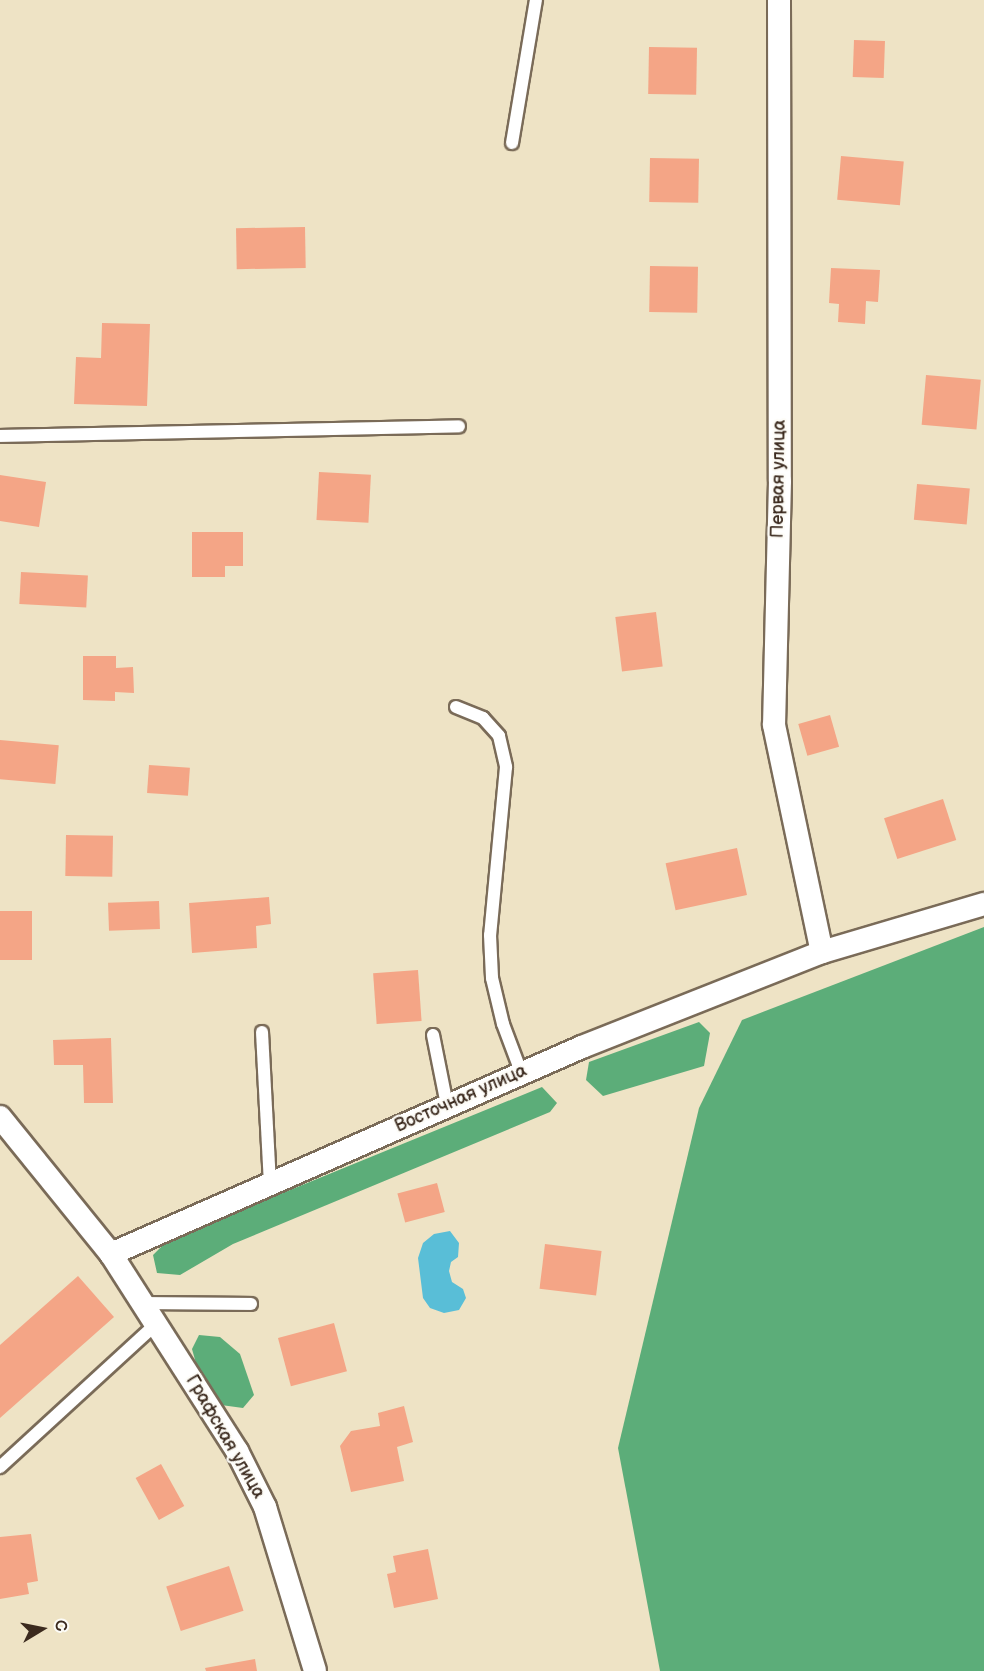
<!DOCTYPE html>
<meta charset="utf-8">
<style>
body{margin:0}
#map{position:relative;width:984px;height:1671px;overflow:hidden;background:#eee3c5;font-family:"Balsamiq Sans",sans-serif}
div>[style]{position:absolute}
.forest>*{inset:0;background:#5cad79}
.water>*{inset:0;background:#59bed7}
.building>*{inset:0;background:#f4a586;transform-origin:0 0}
.roads{filter:drop-shadow(2px 0 #7a6b58) drop-shadow(-2px 0 #7a6b58) drop-shadow(0 2px #7a6b58) drop-shadow(0 -2px #7a6b58)}
.lane>*{height:12px;margin:-6px;padding:0 6px;transform-origin:6px;border-radius:6px;background:#fff}
.street>*{height:22px;margin:-11px;padding:0 11px;transform-origin:11px;border-radius:11px;background:#fff}
span{translate:-50% -50%;white-space:nowrap;text-align:center;line-height:1.15;-webkit-text-stroke:4.5px #fdfcf7;paint-order:stroke}
.street-label{font-size:18px;color:#3b2a1e}
.north{position:absolute;left:12px;top:1599px;width:60px;height:60px;-webkit-text-stroke:4px #fdfcf7;paint-order:stroke;rotate:80deg;font-size:16px;font-weight:700;line-height:24px;text-align:center;color:#3b2a1e}
.north::after{content:'';display:block;margin:auto;width:21px;height:27px;background:#3b2a1e;clip-path:polygon(50% 0,100% 100%,50% 72%,0 100%)}
</style>
<div id="map">
<div class="forest">
<div style="clip-path:polygon(984px 927px,984px 1671px,660px 1671px,618px 1448px,699px 1108px,742px 1020px)"></div>
<div style="clip-path:polygon(699px 1022px,710px 1033px,704px 1066px,603px 1096px,586px 1080px,589px 1062px)"></div>
<div style="clip-path:polygon(542px 1087px,557px 1103px,550px 1112px,233px 1244px,180px 1275px,157px 1273px,153px 1255px,168px 1240px)"></div>
<div style="clip-path:polygon(199px 1335px,220px 1337px,240px 1354px,254px 1395px,243px 1408px,221px 1405px,197px 1367px,192px 1349px)"></div>
</div>
<div class="water">
<div style="clip-path:polygon(450px 1231px,459px 1243px,458px 1257px,451px 1262px,449px 1271px,452px 1282px,463px 1289px,466px 1298px,459px 1310px,444px 1313px,430px 1308px,423px 1298px,418px 1258px,423px 1243px,434px 1234px)"></div>
</div>
<div class="building">
<div style="left:854px;top:40px;width:31px;height:37px;rotate:2deg"></div>
<div style="left:649px;top:47px;width:48px;height:47px;rotate:1deg"></div>
<div style="left:841px;top:156px;width:63px;height:44px;rotate:5deg"></div>
<div style="left:650px;top:158px;width:49px;height:44px;rotate:1deg"></div>
<div style="left:305px;top:227px;width:41px;height:69px;rotate:89deg"></div>
<div style="left:650px;top:266px;width:48px;height:46px;rotate:1deg"></div>
<div style="clip-path:polygon(831px 268px,880px 270px,878px 302px,866px 301px,865px 324px,838px 322px,839px 304px,829px 303px)"></div>
<div style="clip-path:polygon(102px 323px,150px 324px,147px 406px,74px 404px,76px 357px,101px 358px)"></div>
<div style="left:926px;top:375px;width:55px;height:50px;rotate:5deg"></div>
<div style="left:319px;top:472px;width:52px;height:48px;rotate:3deg"></div>
<div style="clip-path:polygon(0 475px,46px 482px,39px 527px,0 521px)"></div>
<div style="left:917px;top:484px;width:53px;height:36px;rotate:5deg"></div>
<div style="clip-path:polygon(192px 532px,243px 532px,243px 566px,225px 566px,225px 577px,192px 577px)"></div>
<div style="left:21px;top:572px;width:67px;height:32px;rotate:3deg"></div>
<div style="left:656px;top:612px;width:55px;height:41px;rotate:83deg"></div>
<div style="clip-path:polygon(83px 656px,116px 656px,116px 668px,133px 667px,134px 693px,115px 692px,115px 701px,83px 700px)"></div>
<div style="left:830px;top:715px;width:33px;height:33px;rotate:74deg"></div>
<div style="left:0;top:740px;width:59px;height:39px;rotate:5deg"></div>
<div style="left:149px;top:765px;width:41px;height:28px;rotate:4deg"></div>
<div style="left:943px;top:799px;width:43px;height:62px;rotate:72deg"></div>
<div style="left:66px;top:835px;width:47px;height:41px;rotate:1deg"></div>
<div style="left:737px;top:848px;width:48px;height:73px;rotate:78deg"></div>
<div style="clip-path:polygon(269px 897px,271px 924px,256px 926px,257px 948px,192px 953px,189px 903px)"></div>
<div style="left:159px;top:901px;width:28px;height:51px;rotate:88deg"></div>
<div style="left:0;top:911px;width:32px;height:49px"></div>
<div style="left:418px;top:970px;width:51px;height:45px;rotate:86deg"></div>
<div style="clip-path:polygon(111px 1038px,113px 1103px,84px 1103px,83px 1065px,54px 1065px,53px 1040px)"></div>
<div style="left:437px;top:1183px;width:30px;height:41px;rotate:75deg"></div>
<div style="left:545px;top:1244px;width:57px;height:45px;rotate:7deg"></div>
<div style="clip-path:polygon(78px 1276px,114px 1317px,0 1418px,0 1345px)"></div>
<div style="left:334px;top:1323px;width:50px;height:58px;rotate:75deg"></div>
<div style="clip-path:polygon(404px 1406px,413px 1442px,397px 1447px,404px 1481px,351px 1492px,340px 1446px,351px 1431px,380px 1426px,378px 1413px)"></div>
<div style="left:161px;top:1464px;width:48px;height:29px;rotate:61deg"></div>
<div style="clip-path:polygon(31px 1534px,38px 1581px,27px 1583px,29px 1594px,0 1599px,0 1537px)"></div>
<div style="clip-path:polygon(428px 1549px,438px 1599px,394px 1608px,387px 1574px,396px 1572px,393px 1556px)"></div>
<div style="left:229px;top:1566px;width:47px;height:66px;rotate:72deg"></div>
<div style="clip-path:polygon(255px 1659px,257px 1671px,206px 1671px,205px 1668px)"></div>
</div>
<div class="roads">
<div class="lane">
<div style="left:512px;top:143px;width:145px;rotate:-80.5deg"></div>
<div style="left:0;top:436px;width:459px;rotate:-1.2deg"></div>
<div style="left:456px;top:707px;width:29px;rotate:22deg"></div>
<div style="left:483px;top:718px;width:24px;rotate:48deg"></div>
<div style="left:499px;top:736px;width:32px;rotate:77deg"></div>
<div style="left:506px;top:767px;width:169px;rotate:95.4deg"></div>
<div style="left:490px;top:935px;width:43px;rotate:87.3deg"></div>
<div style="left:492px;top:978px;width:47px;rotate:76.6deg"></div>
<div style="left:503px;top:1024px;width:51px;rotate:69.4deg"></div>
<div style="left:262px;top:1032px;width:151px;rotate:87deg"></div>
<div style="left:433px;top:1035px;width:71px;rotate:78.7deg"></div>
<div style="left:145px;top:1303px;width:106px;rotate:0.5deg"></div>
<div style="left:0;top:1467px;width:213px;rotate:-42.5deg"></div>
</div>
<div class="street">
<div style="left:779px;top:0;width:481px;rotate:89.9deg"></div>
<div style="left:780px;top:481px;width:244px;rotate:91.4deg"></div>
<div style="left:774px;top:725px;width:232px;rotate:78.1deg"></div>
<div style="left:0;top:1117px;width:176px;rotate:51deg"></div>
<div style="left:111px;top:1254px;width:234px;rotate:57.4deg"></div>
<div style="left:237px;top:1451px;width:63px;rotate:63.4deg"></div>
<div style="left:265px;top:1507px;width:171px;rotate:73deg"></div>
<div style="left:111px;top:1254px;width:514px;rotate:-23.73deg"></div>
<div style="left:582px;top:1047px;width:258px;rotate:-21.6deg"></div>
<div style="left:822px;top:952px;width:169px;rotate:-16.5deg"></div>
</div>
</div>
<div class="street-label">
<span style="left:779px;top:479px;rotate:-89deg">Первая улица</span>
<span style="left:461px;top:1099px;rotate:-24deg">Восточная улица</span>
<span style="left:225px;top:1437px;rotate:60deg">Графская улица</span>
</div>
<div class="north">С</div>
</div>
